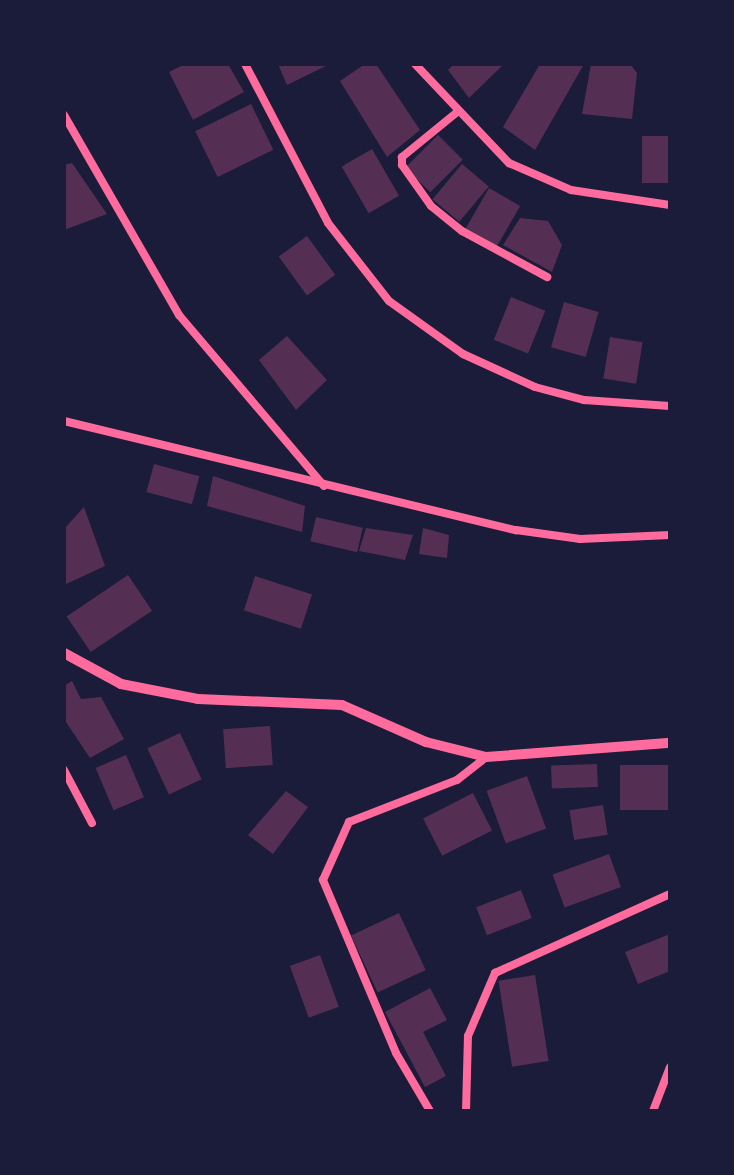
<!DOCTYPE html>
<style>
body{margin:0}
#map{position:relative;width:734px;height:1175px;overflow:hidden;background:#1b1b3a;font-family:Helvetica,sans-serif}
div>[style]{position:absolute}
.building>*{inset:0;background:#542f53;transform-origin:0 0}
.minor>*{height:8px;margin:-4px;padding:0 4px;transform-origin:4px;border-radius:4px;background:#ff6b9d}
.tertiary>*{height:10px;margin:-5px;padding:0 5px;transform-origin:5px;border-radius:5px;background:#ff6b9d}
span{translate:-50% -50%;white-space:nowrap;text-align:center;line-height:1.15;-webkit-text-stroke:8px #1b1b3a;paint-order:stroke}
.frame{position:absolute;inset:0;border:66px solid #1b1b3a;pointer-events:none}
</style>
<div id="map">
<div class="building">
<div style="clip-path:polygon(185px 64px,228px 64px,244px 92px,193px 120px,169px 72px)"></div>
<div style="clip-path:polygon(278px 64px,330px 64px,287px 85px)"></div>
<div style="clip-path:polygon(365px 64px,376px 64px,420px 130px,387px 157px,340px 81px)"></div>
<div style="clip-path:polygon(454px 64px,504px 64px,469px 98px,448px 70px)"></div>
<div style="clip-path:polygon(540px 64px,584px 64px,535px 150px,503px 127px)"></div>
<div style="clip-path:polygon(591px 64px,630px 64px,637px 73px,632px 119px,582px 114px)"></div>
<div style="left:251px;top:104px;width:51px;height:62px;rotate:64deg"></div>
<div style="left:438px;top:135px;width:35px;height:46px;rotate:45deg"></div>
<div style="left:670px;top:136px;width:47px;height:28px;rotate:90deg"></div>
<div style="left:372px;top:149px;width:54px;height:35px;rotate:60deg"></div>
<div style="clip-path:polygon(72px 163px,107px 214px,64px 230px,64px 165px)"></div>
<div style="left:462px;top:164px;width:35px;height:46px;rotate:40deg"></div>
<div style="left:489px;top:188px;width:36px;height:47px;rotate:30deg"></div>
<div style="clip-path:polygon(520px 218px,548px 221px,562px 245px,552px 272px,503px 245px)"></div>
<div style="left:307px;top:236px;width:48px;height:35px;rotate:54deg"></div>
<div style="left:511px;top:297px;width:37px;height:46px;rotate:22deg"></div>
<div style="left:564px;top:302px;width:36px;height:47px;rotate:16deg"></div>
<div style="clip-path:polygon(287px 336px,327px 380px,296px 410px,259px 360px)"></div>
<div style="left:610px;top:337px;width:33px;height:42px;rotate:9deg"></div>
<div style="left:154px;top:464px;width:47px;height:29px;rotate:15deg"></div>
<div style="clip-path:polygon(213px 476px,305px 506px,302px 532px,207px 506px)"></div>
<div style="clip-path:polygon(84px 507px,105px 566px,64px 585px,64px 529px)"></div>
<div style="left:316px;top:517px;width:48px;height:25px;rotate:13deg"></div>
<div style="clip-path:polygon(366px 528px,413px 535px,405px 560px,359px 551px)"></div>
<div style="clip-path:polygon(423px 528px,449px 535px,447px 558px,419px 554px)"></div>
<div style="left:128px;top:575px;width:43px;height:74px;rotate:56deg"></div>
<div style="left:255px;top:576px;width:60px;height:36px;rotate:18deg"></div>
<div style="clip-path:polygon(72px 681px,81px 699px,101px 697px,124px 739px,90px 758px,64px 719px,64px 686px)"></div>
<div style="left:270px;top:726px;width:39px;height:47px;rotate:86deg"></div>
<div style="left:180px;top:733px;width:51px;height:36px;rotate:65deg"></div>
<div style="left:126px;top:755px;width:46px;height:33px;rotate:67deg"></div>
<div style="left:597px;top:764px;width:23px;height:46px;rotate:88deg"></div>
<div style="left:670px;top:765px;width:45px;height:50px;rotate:90deg"></div>
<div style="left:527px;top:776px;width:56px;height:43px;rotate:70deg"></div>
<div style="clip-path:polygon(286px 791px,308px 807px,273px 854px,248px 835px)"></div>
<div style="left:473px;top:793px;width:42px;height:56px;rotate:63deg"></div>
<div style="left:603px;top:805px;width:30px;height:34px;rotate:81deg"></div>
<div style="left:609px;top:854px;width:35px;height:60px;rotate:70deg"></div>
<div style="left:521px;top:890px;width:30px;height:48px;rotate:69deg"></div>
<div style="left:399px;top:913px;width:63px;height:53px;rotate:65deg"></div>
<div style="clip-path:polygon(670px 934px,670px 971px,638px 984px,625px 952px)"></div>
<div style="left:320px;top:955px;width:55px;height:32px;rotate:70deg"></div>
<div style="left:535px;top:975px;width:87px;height:37px;rotate:81deg"></div>
<div style="clip-path:polygon(430px 988px,447px 1020px,423px 1032px,446px 1076px,425px 1087px,385px 1012px)"></div>
</div>
<div class="minor">
<div style="left:245px;top:64px;width:179px;rotate:62.4deg"></div>
<div style="left:328px;top:223px;width:99px;rotate:52deg"></div>
<div style="left:389px;top:301px;width:91px;rotate:35.6deg"></div>
<div style="left:463px;top:354px;width:79px;rotate:24.6deg"></div>
<div style="left:535px;top:387px;width:51px;rotate:14.9deg"></div>
<div style="left:584px;top:400px;width:86px;rotate:4deg"></div>
<div style="left:415px;top:64px;width:137px;rotate:46.5deg"></div>
<div style="left:509px;top:163px;width:68px;rotate:23.5deg"></div>
<div style="left:571px;top:190px;width:100px;rotate:8.6deg"></div>
<div style="left:456px;top:113px;width:70px;rotate:140.8deg"></div>
<div style="left:402px;top:157px;width:8px;rotate:90deg"></div>
<div style="left:402px;top:165px;width:50px;rotate:54.7deg"></div>
<div style="left:431px;top:206px;width:40px;rotate:39deg"></div>
<div style="left:462px;top:231px;width:97px;rotate:28.4deg"></div>
<div style="left:64px;top:115px;width:231px;rotate:60.1deg"></div>
<div style="left:179px;top:315px;width:224px;rotate:49.7deg"></div>
<div style="left:64px;top:421px;width:465px;rotate:13.6deg"></div>
<div style="left:516px;top:530px;width:65px;rotate:8deg"></div>
<div style="left:580px;top:539px;width:90px;rotate:-2.5deg"></div>
<div style="left:64px;top:770px;width:60px;rotate:62.2deg"></div>
<div style="left:430px;top:1111px;width:67px;rotate:-120.4deg"></div>
<div style="left:396px;top:1053px;width:188px;rotate:-112.9deg"></div>
<div style="left:323px;top:880px;width:64px;rotate:-65.9deg"></div>
<div style="left:349px;top:822px;width:116px;rotate:-21.3deg"></div>
<div style="left:457px;top:780px;width:37px;rotate:-38deg"></div>
<div style="left:466px;top:1111px;width:75px;rotate:-88.5deg"></div>
<div style="left:468px;top:1036px;width:69px;rotate:-66.8deg"></div>
<div style="left:495px;top:973px;width:192px;rotate:-24.3deg"></div>
<div style="left:653px;top:1111px;width:47px;rotate:-68.9deg"></div>
</div>
<div class="tertiary">
<div style="left:64px;top:653px;width:65px;rotate:28.5deg"></div>
<div style="left:121px;top:684px;width:78px;rotate:11deg"></div>
<div style="left:198px;top:699px;width:144px;rotate:2.4deg"></div>
<div style="left:342px;top:705px;width:92px;rotate:23.8deg"></div>
<div style="left:426px;top:742px;width:62px;rotate:14deg"></div>
<div style="left:486px;top:757px;width:185px;rotate:-4.4deg"></div>
</div>
<div class="frame"></div>
</div>
